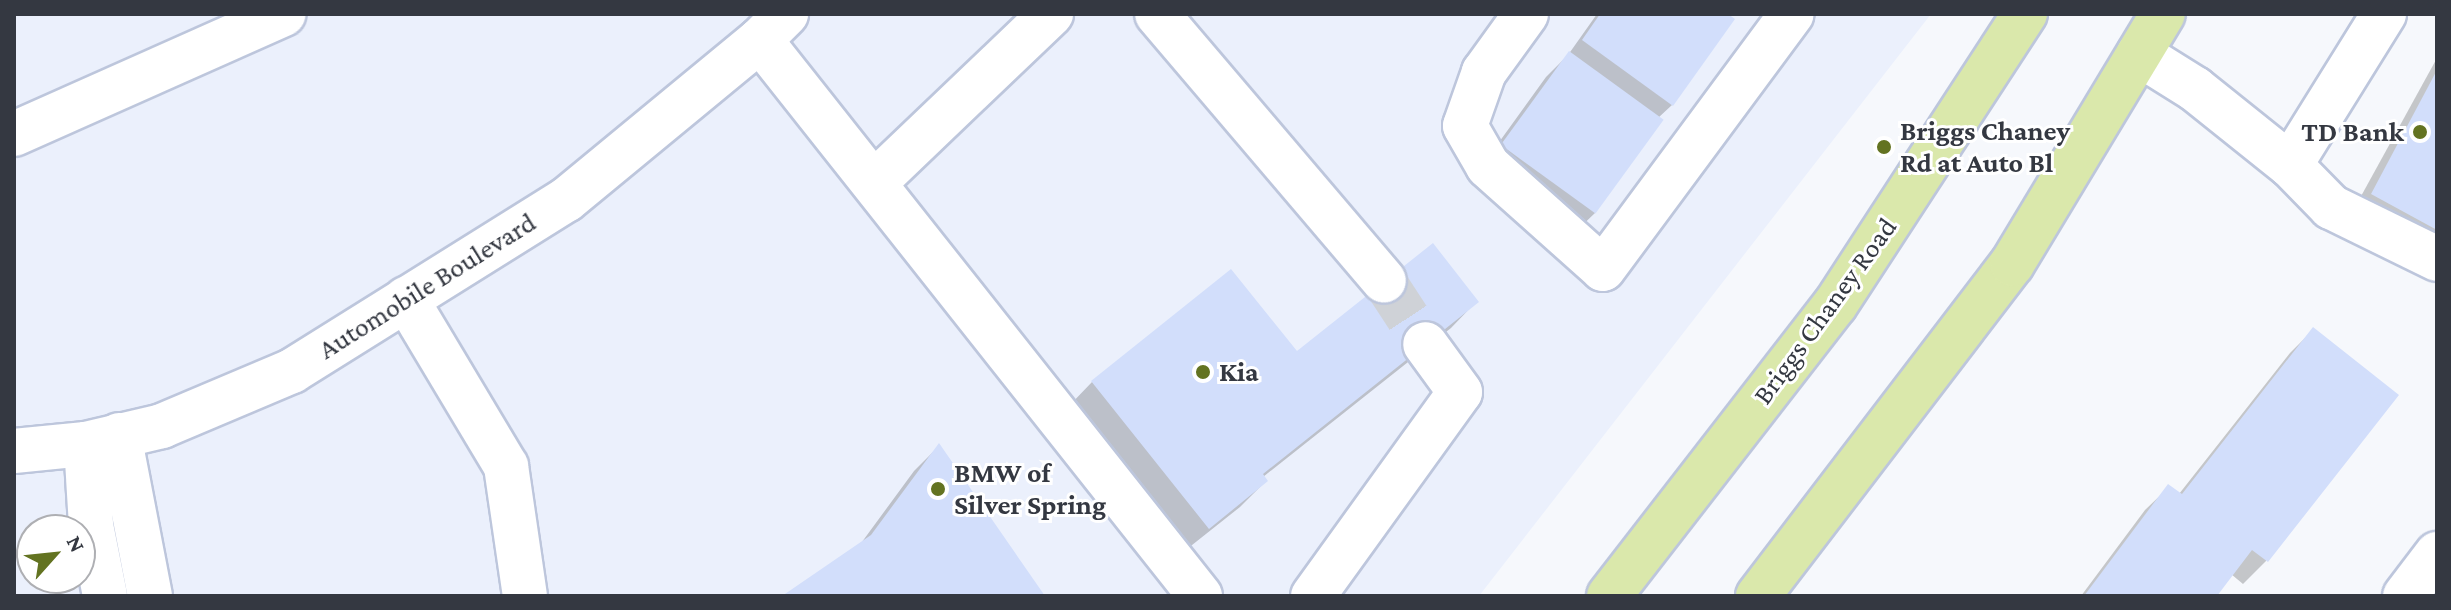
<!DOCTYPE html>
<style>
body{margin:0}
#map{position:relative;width:2451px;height:610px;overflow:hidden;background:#f6f8fc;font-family:"Crimson Pro",serif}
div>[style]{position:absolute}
.built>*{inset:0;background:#ebf0fc}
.shadow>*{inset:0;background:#0003}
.building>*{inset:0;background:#d2defb;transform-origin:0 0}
.minor-tunnel>*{height:44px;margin-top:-22px;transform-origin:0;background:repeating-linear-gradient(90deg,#cfd2d7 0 44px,transparent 0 66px)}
.roads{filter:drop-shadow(2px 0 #bdc6dc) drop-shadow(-2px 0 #bdc6dc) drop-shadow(0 2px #bdc6dc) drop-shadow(0 -2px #bdc6dc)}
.minor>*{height:44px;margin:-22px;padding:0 22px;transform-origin:22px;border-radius:22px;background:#fff}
.major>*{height:44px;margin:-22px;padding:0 22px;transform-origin:22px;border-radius:22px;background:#dae8ab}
.dots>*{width:22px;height:22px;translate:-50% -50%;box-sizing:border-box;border:4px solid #fff;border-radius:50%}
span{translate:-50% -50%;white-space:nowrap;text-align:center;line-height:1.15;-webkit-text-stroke:6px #fff;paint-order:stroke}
.poi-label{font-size:28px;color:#343841;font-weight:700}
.left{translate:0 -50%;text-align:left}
.right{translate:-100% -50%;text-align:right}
.street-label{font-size:28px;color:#343841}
.frame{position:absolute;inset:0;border:16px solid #343841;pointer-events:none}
.north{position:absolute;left:16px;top:514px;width:80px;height:80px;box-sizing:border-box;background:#fff;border:2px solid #aeafb3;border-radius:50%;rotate:63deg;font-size:22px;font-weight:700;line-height:32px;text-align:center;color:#343841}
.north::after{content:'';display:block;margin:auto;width:28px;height:36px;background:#637321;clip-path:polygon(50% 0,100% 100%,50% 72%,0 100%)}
</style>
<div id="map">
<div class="built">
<div style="clip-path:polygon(evenodd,14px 14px,1931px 14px,1479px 596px,14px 596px,14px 14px,32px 530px,80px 530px,80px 578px,32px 578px,32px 530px)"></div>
</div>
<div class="shadow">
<div style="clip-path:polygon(1597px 14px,1724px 14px,1672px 105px,1658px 118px,1595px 213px,1571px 236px,1479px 170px,1546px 77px,1568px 55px)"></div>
<div style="clip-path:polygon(2437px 58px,2437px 265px,2349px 218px)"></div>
<div style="clip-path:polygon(1476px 302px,1451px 328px,1263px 477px,1266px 481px,1240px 507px,1182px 553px,1067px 408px,1092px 382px,1296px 354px)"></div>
<div style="clip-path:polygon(2313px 330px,2266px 561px,2243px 584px,2231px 574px,2215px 596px,2081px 596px,2145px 510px,2169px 487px,2179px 494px,2290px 353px)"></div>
<div style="clip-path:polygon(939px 446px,1043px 596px,786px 596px,859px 546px,914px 471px)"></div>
</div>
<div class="building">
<div style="clip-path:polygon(1600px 14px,1728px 14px,1735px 19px,1673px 106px,1582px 40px)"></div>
<div style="left:1569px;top:51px;width:117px;height:116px;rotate:36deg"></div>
<div style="clip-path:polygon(2437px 70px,2437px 230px,2371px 194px)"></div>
<div style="clip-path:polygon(1433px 243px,1479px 302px,1263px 474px,1268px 481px,1209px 529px,1091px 381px,1231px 269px,1297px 351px)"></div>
<div style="clip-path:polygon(2313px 327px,2399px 395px,2268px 562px,2252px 550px,2217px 596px,2084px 596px,2168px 484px,2182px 494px)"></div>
<div style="clip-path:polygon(939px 443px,1045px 596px,782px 596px,871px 535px)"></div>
</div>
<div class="minor-tunnel">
<div style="left:1384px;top:281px;width:75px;rotate:56.9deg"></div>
</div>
<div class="roads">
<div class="minor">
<div style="left:1157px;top:14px;width:350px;rotate:49.6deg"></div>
<div style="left:1526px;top:14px;width:72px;rotate:125.9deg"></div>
<div style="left:1484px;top:72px;width:57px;rotate:109.4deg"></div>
<div style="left:1465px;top:126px;width:46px;rotate:60.1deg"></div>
<div style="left:1488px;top:166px;width:154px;rotate:41.8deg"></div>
<div style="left:1603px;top:269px;width:317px;rotate:-53.5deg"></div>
<div style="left:760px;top:40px;width:709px;rotate:51.64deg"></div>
<div style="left:2139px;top:54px;width:66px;rotate:32deg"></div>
<div style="left:2195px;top:89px;width:122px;rotate:38.7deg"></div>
<div style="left:2290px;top:165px;width:178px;rotate:-58.1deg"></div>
<div style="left:14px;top:134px;width:295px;rotate:-24deg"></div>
<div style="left:2290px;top:165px;width:59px;rotate:45.7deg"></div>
<div style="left:2331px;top:207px;width:118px;rotate:26.1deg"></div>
<div style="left:874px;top:183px;width:245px;rotate:-43.7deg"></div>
<div style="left:406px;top:299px;width:195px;rotate:59.1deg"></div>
<div style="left:506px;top:466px;width:131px;rotate:81.7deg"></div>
<div style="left:119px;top:435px;width:164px;rotate:79.1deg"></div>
<div style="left:86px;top:444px;width:81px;rotate:86.5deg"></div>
<div style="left:91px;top:525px;width:72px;rotate:78.8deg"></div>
<div style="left:14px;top:451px;width:72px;rotate:-5.6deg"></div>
<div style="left:86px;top:444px;width:78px;rotate:-13.3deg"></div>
<div style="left:162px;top:426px;width:141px;rotate:-22.9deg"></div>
<div style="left:292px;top:371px;width:323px;rotate:-32deg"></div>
<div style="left:566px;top:200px;width:251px;rotate:-39.5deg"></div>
<div style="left:760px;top:40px;width:37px;rotate:-45deg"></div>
<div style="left:1313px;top:596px;width:251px;rotate:-54.2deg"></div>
<div style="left:1460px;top:392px;width:59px;rotate:-126.1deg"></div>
<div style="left:2405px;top:596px;width:53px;rotate:-52.7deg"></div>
</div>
<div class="major">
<div style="left:1609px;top:596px;width:368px;rotate:-52.2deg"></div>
<div style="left:1835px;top:305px;width:348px;rotate:-56.9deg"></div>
<div style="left:1758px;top:596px;width:418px;rotate:-52.6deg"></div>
<div style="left:2012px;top:264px;width:292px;rotate:-58.9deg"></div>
</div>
</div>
<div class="dots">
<div style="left:2420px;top:132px;background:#637321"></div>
<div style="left:1884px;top:147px;background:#637321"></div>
<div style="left:1203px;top:372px;background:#637321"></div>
<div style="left:938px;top:489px;background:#637321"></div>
</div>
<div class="poi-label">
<span class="left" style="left:1900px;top:147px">Briggs Chaney<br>Rd at Auto Bl</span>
<span class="right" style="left:2404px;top:132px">TD Bank</span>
<span class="left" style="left:1219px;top:372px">Kia</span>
<span class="left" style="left:954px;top:489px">BMW of<br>Silver Spring</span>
</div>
<div class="street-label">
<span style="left:427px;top:286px;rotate:-32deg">Automobile Boulevard</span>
<span style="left:1825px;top:311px;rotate:-54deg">Briggs Chaney Road</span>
</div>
<div class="frame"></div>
<div class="north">N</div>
</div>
